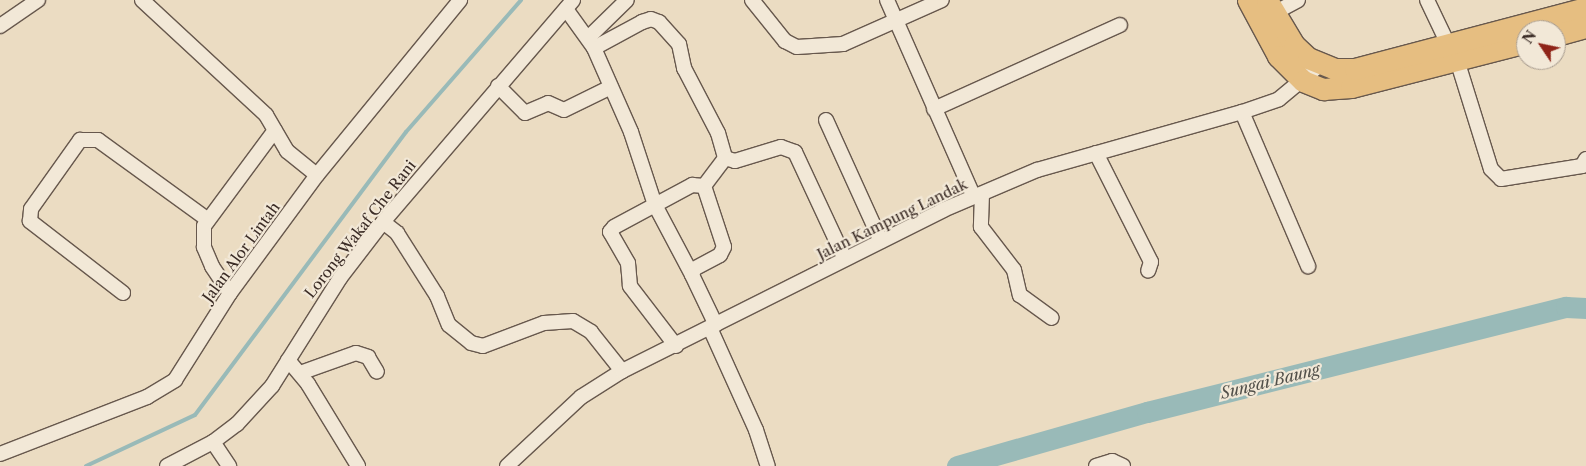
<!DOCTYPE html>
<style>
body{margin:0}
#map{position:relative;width:1586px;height:466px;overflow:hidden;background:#ebdcc2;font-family:"Libre Caslon Text",serif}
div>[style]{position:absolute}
.stream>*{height:4px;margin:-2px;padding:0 2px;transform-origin:2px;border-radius:2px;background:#99bab8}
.river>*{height:21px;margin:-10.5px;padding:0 10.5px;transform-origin:10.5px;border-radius:10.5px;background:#99bab8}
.roads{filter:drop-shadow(1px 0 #67584d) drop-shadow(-1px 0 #67584d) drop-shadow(0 1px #67584d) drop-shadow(0 -1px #67584d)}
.minor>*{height:14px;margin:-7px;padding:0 7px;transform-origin:7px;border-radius:7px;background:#f2e8d7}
.primary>*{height:21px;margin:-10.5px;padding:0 10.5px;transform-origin:10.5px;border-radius:10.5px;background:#e6be81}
span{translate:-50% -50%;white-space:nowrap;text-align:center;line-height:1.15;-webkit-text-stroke:4.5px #f2e8d7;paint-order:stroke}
.street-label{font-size:15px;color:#3b2c26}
.water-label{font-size:16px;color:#52504a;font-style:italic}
.north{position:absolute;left:1516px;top:20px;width:50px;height:50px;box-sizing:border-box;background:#f2e8d7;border:1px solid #a99d90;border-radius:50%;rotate:304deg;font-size:14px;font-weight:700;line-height:20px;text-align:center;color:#3b2c26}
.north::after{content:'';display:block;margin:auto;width:18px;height:22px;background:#8f2418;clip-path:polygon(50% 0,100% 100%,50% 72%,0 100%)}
</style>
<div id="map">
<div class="stream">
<div style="left:86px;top:466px;width:120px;rotate:-25.1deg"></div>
<div style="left:195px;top:415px;width:353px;rotate:-53.3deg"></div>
<div style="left:406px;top:132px;width:175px;rotate:-48.9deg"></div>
</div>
<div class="river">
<div style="left:957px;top:466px;width:198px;rotate:-15.9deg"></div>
<div style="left:1147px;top:412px;width:432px;rotate:-14.1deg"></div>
<div style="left:1566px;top:307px;width:20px;rotate:3deg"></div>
</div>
<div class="roads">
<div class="minor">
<div style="left:142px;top:0;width:169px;rotate:42.8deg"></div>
<div style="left:266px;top:115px;width:42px;rotate:59.7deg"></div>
<div style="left:287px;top:151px;width:38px;rotate:39deg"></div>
<div style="left:752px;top:0;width:53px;rotate:51.2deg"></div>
<div style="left:785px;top:41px;width:13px;rotate:27deg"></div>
<div style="left:797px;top:47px;width:46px;rotate:-3.7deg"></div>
<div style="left:843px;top:44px;width:108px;rotate:-24deg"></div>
<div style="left:887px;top:0;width:215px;rotate:66.2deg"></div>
<div style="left:1427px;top:0;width:49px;rotate:64.5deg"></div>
<div style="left:566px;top:9px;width:48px;rotate:54.3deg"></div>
<div style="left:594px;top:48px;width:55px;rotate:-28.4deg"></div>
<div style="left:642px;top:22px;width:9px;rotate:-18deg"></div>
<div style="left:651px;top:19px;width:9px;rotate:21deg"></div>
<div style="left:659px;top:22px;width:30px;rotate:48deg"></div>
<div style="left:679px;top:44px;width:25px;rotate:78deg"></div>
<div style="left:684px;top:68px;width:73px;rotate:62.4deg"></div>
<div style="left:718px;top:133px;width:26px;rotate:74deg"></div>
<div style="left:725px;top:158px;width:10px;rotate:17deg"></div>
<div style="left:735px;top:161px;width:48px;rotate:-16.9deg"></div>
<div style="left:781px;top:147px;width:15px;rotate:20deg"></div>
<div style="left:795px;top:152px;width:118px;rotate:65deg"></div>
<div style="left:1274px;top:13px;width:27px;rotate:-28deg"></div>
<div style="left:0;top:26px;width:46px;rotate:-34.4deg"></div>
<div style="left:588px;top:38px;width:54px;rotate:-44.3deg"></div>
<div style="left:594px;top:48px;width:92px;rotate:66.2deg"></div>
<div style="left:631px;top:132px;width:77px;rotate:71.8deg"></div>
<div style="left:655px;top:205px;width:79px;rotate:62.1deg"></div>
<div style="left:1457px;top:60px;width:114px;rotate:72.7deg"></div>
<div style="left:1491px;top:169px;width:14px;rotate:45deg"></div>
<div style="left:1501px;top:179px;width:82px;rotate:-9.1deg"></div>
<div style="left:1582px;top:166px;width:8px;rotate:-60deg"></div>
<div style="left:498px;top:86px;width:38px;rotate:45deg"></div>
<div style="left:525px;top:113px;width:25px;rotate:-23deg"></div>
<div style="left:548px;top:103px;width:17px;rotate:24deg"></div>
<div style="left:564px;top:110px;width:52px;rotate:-26.1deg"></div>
<div style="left:934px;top:109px;width:204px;rotate:-24.3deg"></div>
<div style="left:1242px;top:112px;width:168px;rotate:66.8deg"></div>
<div style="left:826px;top:120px;width:133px;rotate:65.6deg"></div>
<div style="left:1096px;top:153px;width:122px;rotate:63.2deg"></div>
<div style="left:1151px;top:262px;width:9px;rotate:108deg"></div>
<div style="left:704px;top:186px;width:64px;rotate:71.8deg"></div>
<div style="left:724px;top:247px;width:9px;rotate:117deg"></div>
<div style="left:720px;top:255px;width:30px;rotate:152deg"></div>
<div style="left:694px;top:269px;width:6px;rotate:108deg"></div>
<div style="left:692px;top:275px;width:55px;rotate:64.4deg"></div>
<div style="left:982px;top:194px;width:33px;rotate:92deg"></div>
<div style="left:981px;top:227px;width:54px;rotate:52.5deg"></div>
<div style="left:1014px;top:270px;width:26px;rotate:77deg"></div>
<div style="left:1020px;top:295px;width:39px;rotate:36deg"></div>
<div style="left:383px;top:222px;width:18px;rotate:38deg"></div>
<div style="left:397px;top:233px;width:75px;rotate:57.6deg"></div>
<div style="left:437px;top:296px;width:31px;rotate:68deg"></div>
<div style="left:449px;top:325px;width:28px;rotate:39deg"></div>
<div style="left:471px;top:343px;width:12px;rotate:14deg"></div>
<div style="left:483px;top:346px;width:65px;rotate:-20.7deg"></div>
<div style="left:544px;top:323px;width:29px;rotate:-4deg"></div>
<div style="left:573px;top:321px;width:21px;rotate:31deg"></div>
<div style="left:591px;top:332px;width:50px;rotate:51.5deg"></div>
<div style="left:123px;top:293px;width:118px;rotate:-142.3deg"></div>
<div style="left:30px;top:221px;width:12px;rotate:-85deg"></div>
<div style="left:31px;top:209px;width:85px;rotate:-54.6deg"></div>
<div style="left:80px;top:140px;width:18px"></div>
<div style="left:98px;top:140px;width:136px;rotate:36deg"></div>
<div style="left:230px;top:293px;width:32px;rotate:-124deg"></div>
<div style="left:212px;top:266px;width:21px;rotate:-113deg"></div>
<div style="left:204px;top:247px;width:21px;rotate:-90deg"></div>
<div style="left:204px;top:226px;width:119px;rotate:-53.5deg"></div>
<div style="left:710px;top:328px;width:112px;rotate:65.7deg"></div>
<div style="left:756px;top:430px;width:38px;rotate:72deg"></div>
<div style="left:676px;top:346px;width:76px;rotate:-127.5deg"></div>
<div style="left:630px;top:286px;width:23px;rotate:-95deg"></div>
<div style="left:628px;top:263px;width:36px;rotate:-120deg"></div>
<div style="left:610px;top:232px;width:6px;rotate:-51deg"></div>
<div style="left:614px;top:227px;width:89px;rotate:-28.3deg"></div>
<div style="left:692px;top:185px;width:12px;rotate:5deg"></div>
<div style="left:704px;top:186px;width:35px;rotate:-53deg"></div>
<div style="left:288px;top:360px;width:31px;rotate:50deg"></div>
<div style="left:308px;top:384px;width:96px;rotate:58.6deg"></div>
<div style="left:300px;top:373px;width:59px;rotate:-19.7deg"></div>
<div style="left:356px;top:353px;width:13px;rotate:18deg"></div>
<div style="left:368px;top:357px;width:17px;rotate:59deg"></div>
<div style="left:213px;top:442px;width:29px;rotate:56deg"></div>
<div style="left:0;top:454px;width:158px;rotate:-21.2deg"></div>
<div style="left:147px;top:397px;width:33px;rotate:-31deg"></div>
<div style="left:175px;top:380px;width:103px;rotate:-57.7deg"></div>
<div style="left:230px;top:293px;width:147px;rotate:-53.6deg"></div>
<div style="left:317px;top:175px;width:226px;rotate:-50.7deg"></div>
<div style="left:167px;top:466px;width:52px;rotate:-27.6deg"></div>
<div style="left:213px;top:442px;width:30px;rotate:-37deg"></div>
<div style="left:237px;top:424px;width:52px;rotate:-47.4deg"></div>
<div style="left:272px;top:386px;width:128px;rotate:-57.8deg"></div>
<div style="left:340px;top:278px;width:71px;rotate:-52.5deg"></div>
<div style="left:383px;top:222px;width:292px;rotate:-49.4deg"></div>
<div style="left:507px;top:466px;width:101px;rotate:-43deg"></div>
<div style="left:581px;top:397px;width:49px;rotate:-32.4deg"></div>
<div style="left:622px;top:371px;width:359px;rotate:-26.6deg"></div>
<div style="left:943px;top:210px;width:102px;rotate:-23.1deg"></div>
<div style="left:1037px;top:170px;width:213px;rotate:-15.8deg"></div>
<div style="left:1242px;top:112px;width:39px;rotate:-19deg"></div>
<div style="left:1279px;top:99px;width:55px;rotate:-39.8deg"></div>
<div style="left:1096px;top:466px;width:17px;rotate:-17deg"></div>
<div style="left:1112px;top:461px;width:12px;rotate:24deg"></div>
</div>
<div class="primary">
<div style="left:1248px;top:0;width:64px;rotate:61.8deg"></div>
<div style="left:1278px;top:56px;width:35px;rotate:45deg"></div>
<div style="left:1303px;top:81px;width:22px;rotate:22deg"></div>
<div style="left:1323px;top:89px;width:28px;rotate:-4deg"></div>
<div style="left:1351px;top:87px;width:181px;rotate:-14.4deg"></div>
<div style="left:1267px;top:0;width:52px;rotate:59deg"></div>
<div style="left:1294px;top:45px;width:19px;rotate:43deg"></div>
<div style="left:1308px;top:58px;width:29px;rotate:22deg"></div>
<div style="left:1335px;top:69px;width:20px"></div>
<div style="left:1355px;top:69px;width:239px;rotate:-14.8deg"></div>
<div style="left:1556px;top:35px;width:31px;rotate:-15deg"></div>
</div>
</div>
<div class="street-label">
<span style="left:892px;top:219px;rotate:-26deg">Jalan Kampung Landak</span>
<span style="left:360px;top:229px;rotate:-52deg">Lorong Wakaf Che Rani</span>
<span style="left:241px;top:252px;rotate:-54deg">Jalan Alor Lintah</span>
</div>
<div class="water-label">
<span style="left:1270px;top:381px;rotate:-14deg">Sungai Baung</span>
</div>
<div class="north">N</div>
</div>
